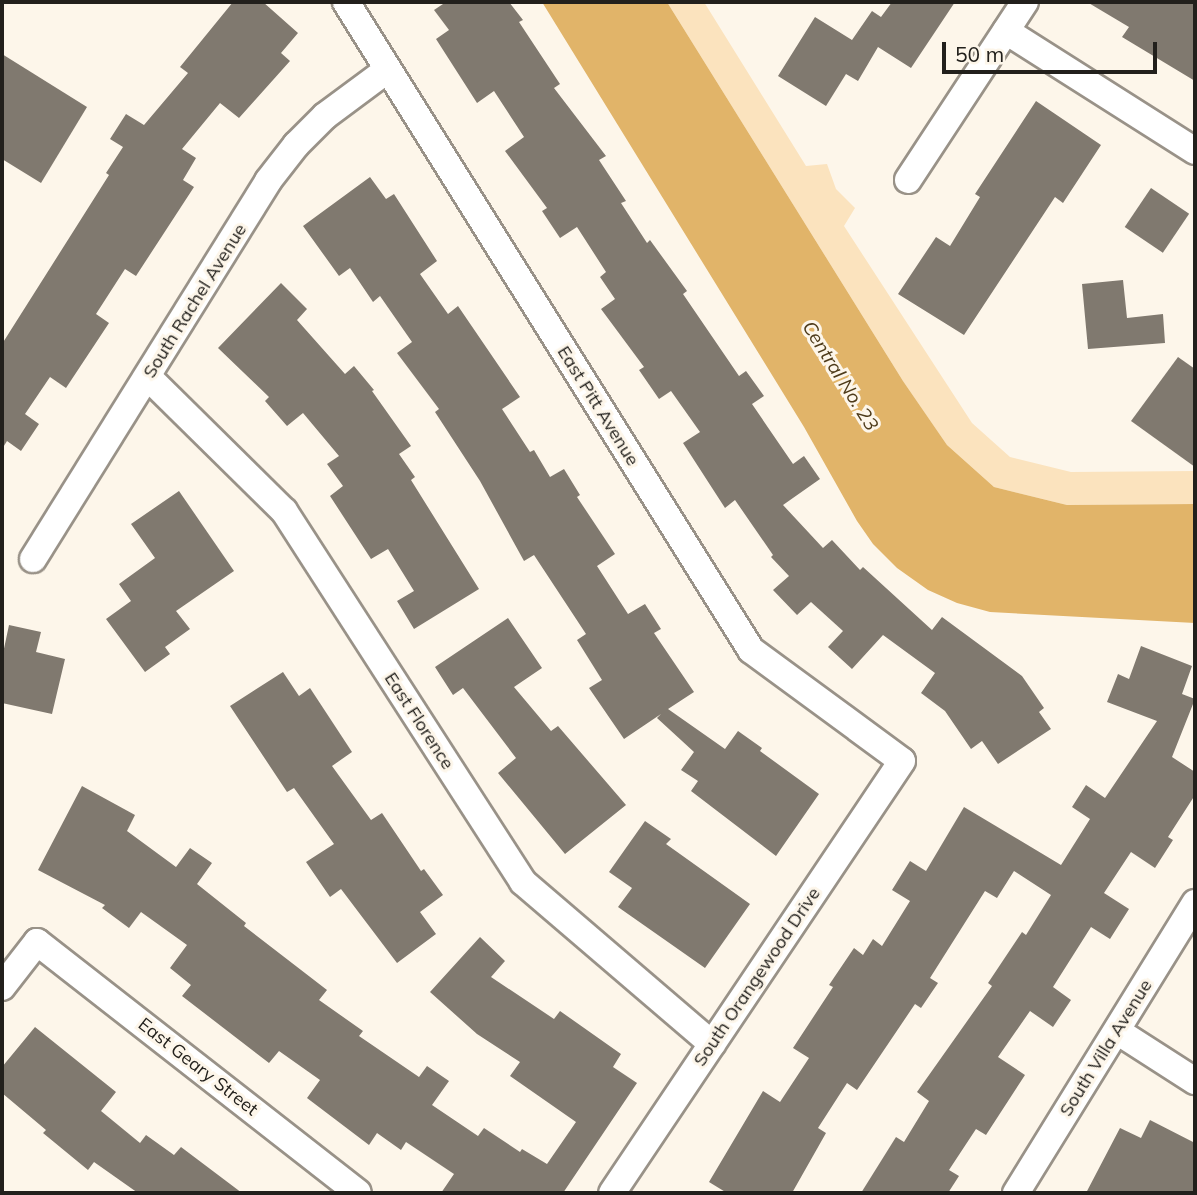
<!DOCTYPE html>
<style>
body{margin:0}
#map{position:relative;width:1197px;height:1195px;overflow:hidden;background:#fdf6ea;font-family:Mulish,sans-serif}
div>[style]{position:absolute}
.green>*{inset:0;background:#fbe3be}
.water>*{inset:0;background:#e1b469}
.building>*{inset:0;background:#80796f;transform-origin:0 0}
.roads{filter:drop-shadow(2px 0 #999288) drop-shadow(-2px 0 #999288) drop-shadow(0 2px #999288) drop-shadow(0 -2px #999288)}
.minor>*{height:26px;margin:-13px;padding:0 13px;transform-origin:13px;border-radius:13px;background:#fff}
span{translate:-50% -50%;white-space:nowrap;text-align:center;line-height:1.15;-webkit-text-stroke:6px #fdf6ea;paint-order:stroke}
.street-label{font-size:18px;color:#22201c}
.water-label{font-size:19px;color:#4e3b1a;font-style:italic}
.frame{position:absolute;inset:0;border:4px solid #22201c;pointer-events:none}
.scale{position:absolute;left:942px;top:42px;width:215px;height:32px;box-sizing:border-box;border:4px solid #22201c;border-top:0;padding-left:9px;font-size:21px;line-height:24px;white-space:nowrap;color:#22201c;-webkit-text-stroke:5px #fdf6ea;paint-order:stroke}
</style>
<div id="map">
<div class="green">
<div style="clip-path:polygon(667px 2px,704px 2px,806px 166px,827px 164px,836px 189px,855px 208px,844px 226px,972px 423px,1010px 457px,1071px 472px,1195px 471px,1195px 504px,1067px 505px,994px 487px,947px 445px,903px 381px)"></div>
</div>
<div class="water">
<div style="clip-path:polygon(542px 2px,667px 2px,903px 381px,947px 445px,994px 487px,1067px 505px,1195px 504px,1195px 623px,990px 612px,957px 603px,928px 590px,897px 568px,873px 544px,857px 521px,804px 427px)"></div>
</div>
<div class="building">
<div style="clip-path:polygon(233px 2px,263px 2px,298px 33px,281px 53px,290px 61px,239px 118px,220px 103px,182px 149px,196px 158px,183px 180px,194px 187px,136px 276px,125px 269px,96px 314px,109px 323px,66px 388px,50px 377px,25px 414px,39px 424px,21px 451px,7px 441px,2px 449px,2px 344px,109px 175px,106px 173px,123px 147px,110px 139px,126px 114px,144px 125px,188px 73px,180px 67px)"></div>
<div style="clip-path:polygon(446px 2px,509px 2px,523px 20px,519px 22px,560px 84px,554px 88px,606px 156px,599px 160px,626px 201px,621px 203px,647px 243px,650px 240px,687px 291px,683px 294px,739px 376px,746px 371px,764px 396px,752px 404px,793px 464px,804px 456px,820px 479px,783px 505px,823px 548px,832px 540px,860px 570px,863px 567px,932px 630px,942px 617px,1022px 676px,1044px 708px,1039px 712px,1051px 729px,998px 764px,982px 741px,971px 749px,945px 711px,921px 693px,935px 673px,883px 635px,852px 669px,828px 647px,843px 631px,811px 602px,797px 615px,773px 590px,789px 576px,771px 557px,773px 555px,735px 500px,725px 508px,683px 443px,700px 432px,671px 391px,659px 399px,639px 370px,644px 367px,601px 309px,615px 299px,600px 277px,606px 272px,577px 227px,560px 238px,542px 211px,547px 208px,505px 151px,524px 137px,494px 91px,477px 103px,436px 39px,449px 30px,434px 10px)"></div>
<div style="clip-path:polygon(892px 2px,955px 2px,911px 68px,878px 47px,858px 81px,846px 74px,826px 106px,778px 76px,815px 17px,852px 40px,872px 11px,881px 17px)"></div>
<div style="clip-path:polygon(1087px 2px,1195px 2px,1195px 81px,1122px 37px,1129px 27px)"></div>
<div style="clip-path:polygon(2px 54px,87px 107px,41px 183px,2px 159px)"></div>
<div style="clip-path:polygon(1036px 101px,1101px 145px,1063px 203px,1055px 197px,964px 335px,898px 294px,936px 237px,950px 246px,980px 197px,975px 194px)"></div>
<div style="clip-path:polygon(370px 177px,386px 199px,394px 194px,437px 261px,420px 274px,448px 314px,458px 306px,520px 397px,502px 409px,530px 452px,534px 450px,550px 477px,564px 469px,580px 495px,577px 497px,615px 554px,597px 566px,628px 614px,645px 604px,661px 629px,654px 633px,694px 692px,668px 709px,725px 749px,738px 731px,762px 748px,760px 751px,819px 794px,776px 856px,691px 791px,698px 781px,681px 770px,694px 752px,657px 718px,661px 714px,624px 739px,589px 688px,602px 680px,577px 640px,586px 634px,534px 555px,524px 561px,480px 481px,435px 412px,439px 409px,397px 353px,412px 342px,380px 296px,373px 302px,350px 268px,339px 276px,303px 226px)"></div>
<div style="left:1151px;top:188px;width:46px;height:47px;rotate:34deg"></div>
<div style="clip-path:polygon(1123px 280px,1127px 318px,1163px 314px,1165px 343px,1088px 349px,1082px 284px)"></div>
<div style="clip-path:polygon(281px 283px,307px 309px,297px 320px,345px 374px,354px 366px,374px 390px,372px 391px,411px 446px,399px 454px,415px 477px,411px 480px,479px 589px,414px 629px,397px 601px,414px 591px,388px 549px,371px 559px,330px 496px,343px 486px,327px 464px,339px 456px,303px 413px,287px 426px,265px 401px,269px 397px,218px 348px)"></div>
<div style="clip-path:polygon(1178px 357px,1195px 369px,1195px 467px,1131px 421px)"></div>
<div style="clip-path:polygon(179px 491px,234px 571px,176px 611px,190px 629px,165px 647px,170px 654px,145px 672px,106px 619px,131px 601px,119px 584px,155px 558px,131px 524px)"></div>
<div style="clip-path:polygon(508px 618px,542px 668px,514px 687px,551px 731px,558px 726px,626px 805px,565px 854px,498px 773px,516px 758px,463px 688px,453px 695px,435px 667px)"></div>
<div style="clip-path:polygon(9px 625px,41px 632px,36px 652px,65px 659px,52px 714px,2px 703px,2px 658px)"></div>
<div style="clip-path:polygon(1141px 646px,1192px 666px,1182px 694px,1195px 699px,1172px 757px,1195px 772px,1195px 795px,1168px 837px,1173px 840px,1155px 868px,1131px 852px,1104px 893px,1129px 909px,1110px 939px,1091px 927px,1053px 987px,1071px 1000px,1053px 1027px,1030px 1011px,998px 1057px,1025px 1075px,986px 1135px,976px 1129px,949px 1170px,959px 1176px,948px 1193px,861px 1193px,896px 1137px,904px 1142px,929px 1101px,917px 1092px,992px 986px,988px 983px,1022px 932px,1026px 935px,1051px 895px,1014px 871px,997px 898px,985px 891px,930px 978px,938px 983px,921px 1008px,915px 1004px,857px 1090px,847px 1083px,818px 1128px,826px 1133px,792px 1193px,727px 1193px,709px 1182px,763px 1091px,780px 1102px,809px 1058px,793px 1048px,833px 987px,829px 985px,854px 948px,863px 955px,873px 939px,882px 946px,910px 901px,892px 890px,910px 861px,926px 871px,964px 807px,1061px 865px,1090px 819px,1072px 807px,1086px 785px,1105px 798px,1157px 721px,1107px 702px,1118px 674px,1129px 679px)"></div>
<div style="clip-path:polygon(283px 672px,299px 696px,310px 688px,352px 752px,332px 766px,371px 820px,382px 813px,421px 871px,424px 869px,443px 895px,420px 912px,436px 934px,397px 963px,341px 889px,330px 897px,306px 862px,334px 844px,294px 788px,287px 792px,230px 706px)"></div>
<div style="clip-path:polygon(82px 786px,135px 815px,127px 831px,176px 867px,190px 848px,212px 863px,197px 884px,246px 923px,244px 926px,327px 990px,319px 1000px,363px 1031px,359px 1036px,419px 1077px,427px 1066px,449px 1081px,432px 1105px,478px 1136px,484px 1128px,520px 1152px,522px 1149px,547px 1164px,576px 1122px,510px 1076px,520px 1062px,477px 1034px,430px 992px,480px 937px,505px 961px,491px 977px,554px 1019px,560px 1011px,621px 1054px,613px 1067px,637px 1083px,563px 1193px,441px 1193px,454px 1174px,406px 1142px,401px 1150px,377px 1133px,369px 1145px,307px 1098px,320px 1080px,279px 1051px,269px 1063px,182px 996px,191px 985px,170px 968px,187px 945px,141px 912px,129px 928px,102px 908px,105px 905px,38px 870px)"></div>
<div style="clip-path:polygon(645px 821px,671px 839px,666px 844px,750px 904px,705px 968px,618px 907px,632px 888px,609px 872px)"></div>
<div style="clip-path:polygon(35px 1027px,116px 1092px,101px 1111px,140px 1143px,146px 1135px,174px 1155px,181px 1147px,242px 1193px,138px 1193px,94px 1162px,88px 1170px,43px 1133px,46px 1130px,2px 1093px,2px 1067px)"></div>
<div style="clip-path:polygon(1150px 1120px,1195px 1143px,1195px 1193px,1086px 1193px,1120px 1128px,1141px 1138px)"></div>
</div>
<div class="roads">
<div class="minor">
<div style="left:346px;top:2px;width:764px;rotate:57.99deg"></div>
<div style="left:751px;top:650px;width:187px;rotate:36.3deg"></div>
<div style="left:902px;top:761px;width:520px;rotate:123.87deg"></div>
<div style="left:1006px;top:31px;width:224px;rotate:32.4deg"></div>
<div style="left:908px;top:180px;width:213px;rotate:-56.7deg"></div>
<div style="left:148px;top:377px;width:191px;rotate:44.6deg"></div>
<div style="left:284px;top:511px;width:441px;rotate:57.2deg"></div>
<div style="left:523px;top:882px;width:249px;rotate:40.6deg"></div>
<div style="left:33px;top:559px;width:445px;rotate:-58.1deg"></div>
<div style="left:268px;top:181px;width:46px;rotate:-52.1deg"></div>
<div style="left:296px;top:145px;width:41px;rotate:-45deg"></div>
<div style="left:325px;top:116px;width:77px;rotate:-36.6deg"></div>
<div style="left:2px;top:987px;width:57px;rotate:-52.1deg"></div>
<div style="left:37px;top:942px;width:407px;rotate:38deg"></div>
<div style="left:1117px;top:1031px;width:93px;rotate:32.7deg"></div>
<div style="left:1016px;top:1193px;width:341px;rotate:-58.3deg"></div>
</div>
</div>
<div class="street-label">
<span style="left:195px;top:301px;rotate:-58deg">South Rachel Avenue</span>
<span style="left:598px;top:406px;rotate:58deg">East Pitt Avenue</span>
<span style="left:419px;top:721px;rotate:57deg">East Florence</span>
<span style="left:757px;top:977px;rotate:-56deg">South Orangewood Drive</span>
<span style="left:1106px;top:1048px;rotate:-58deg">South Villa Avenue</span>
<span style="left:198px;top:1067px;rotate:38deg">East Geary Street</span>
</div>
<div class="water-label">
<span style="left:840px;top:376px;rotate:58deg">Central No. 23</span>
</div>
<div class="frame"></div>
<div class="scale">50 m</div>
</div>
